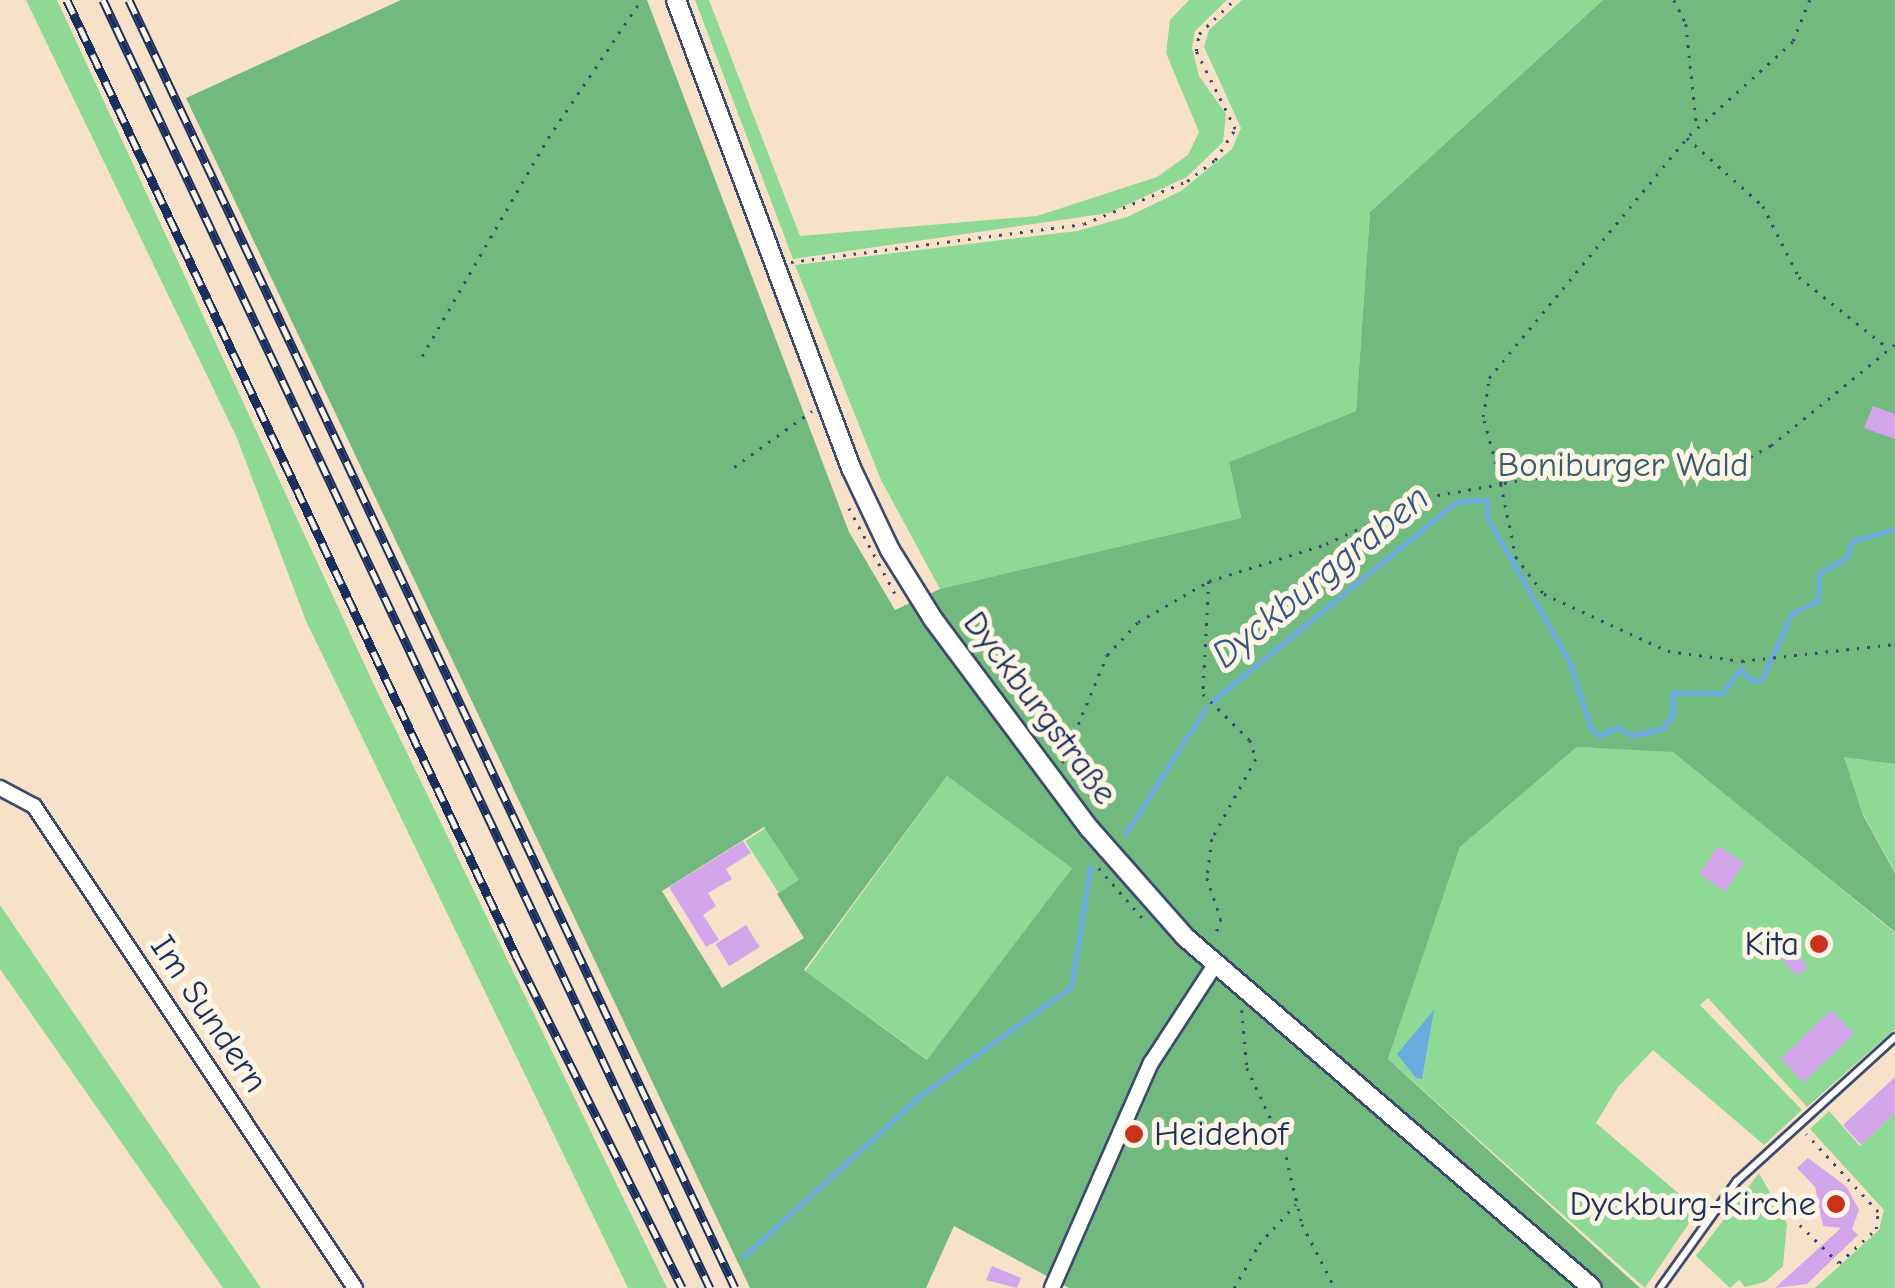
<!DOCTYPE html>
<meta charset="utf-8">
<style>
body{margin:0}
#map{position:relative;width:1895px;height:1288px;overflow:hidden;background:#f7e2c9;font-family:"Comic Neue",sans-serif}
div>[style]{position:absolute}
.green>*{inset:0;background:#8ed996;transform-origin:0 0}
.forest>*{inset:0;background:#72b97f}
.water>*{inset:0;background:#6babdf}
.stream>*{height:5px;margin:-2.5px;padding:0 2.5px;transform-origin:2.5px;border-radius:2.5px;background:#6babdf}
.building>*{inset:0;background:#d3a6ec;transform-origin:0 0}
.path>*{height:2.5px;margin-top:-1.25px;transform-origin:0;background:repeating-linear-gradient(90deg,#3c4a6e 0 2.5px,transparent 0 10.5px)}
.roads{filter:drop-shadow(2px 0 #3c4a6e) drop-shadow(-2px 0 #3c4a6e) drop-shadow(0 2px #3c4a6e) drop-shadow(0 -2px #3c4a6e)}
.service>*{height:6px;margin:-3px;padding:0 3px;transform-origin:3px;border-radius:3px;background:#fff}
.minor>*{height:14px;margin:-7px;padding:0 7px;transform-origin:7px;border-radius:7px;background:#fff}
.tertiary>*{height:18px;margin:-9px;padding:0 9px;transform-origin:9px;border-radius:9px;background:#fff}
.rail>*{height:9px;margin-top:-4.5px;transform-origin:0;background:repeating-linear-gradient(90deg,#fcf5e5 0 15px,#1b2f5e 0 30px);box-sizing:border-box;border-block:2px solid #1b2f5e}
.dots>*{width:28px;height:28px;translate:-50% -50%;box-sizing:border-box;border:5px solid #fcf5e5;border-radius:50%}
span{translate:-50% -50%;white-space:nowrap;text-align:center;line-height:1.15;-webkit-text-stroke:10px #fcf5e5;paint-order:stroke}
.park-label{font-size:35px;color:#385a6c}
.street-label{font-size:35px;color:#1b2f5e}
.poi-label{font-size:35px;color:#1b2f5e}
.right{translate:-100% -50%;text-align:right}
.left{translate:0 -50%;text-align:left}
.water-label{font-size:38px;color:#335485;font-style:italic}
</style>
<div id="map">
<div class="green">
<div style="clip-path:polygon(26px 0,57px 0,375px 687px,667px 1288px,628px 1288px,306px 621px,237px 438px)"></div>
<div style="clip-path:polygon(695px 0,709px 0,800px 236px,1037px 216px,1157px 177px,1188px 155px,1199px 132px,1166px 53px,1170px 20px,1189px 0,1227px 0,1195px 31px,1192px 48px,1199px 76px,1226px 114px,1223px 142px,1187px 177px,1109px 213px,793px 259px)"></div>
<div style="clip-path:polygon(1242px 0,1603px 0,1370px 212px,1356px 411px,1229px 462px,1241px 518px,940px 589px,881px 480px,795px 265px,1077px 231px,1127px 217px,1181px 191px,1232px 149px,1241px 128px,1204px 47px,1209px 30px)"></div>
<div style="clip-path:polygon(1577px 747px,1673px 751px,1895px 933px,1895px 1029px,1807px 1107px,1708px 998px,1700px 1005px,1802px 1110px,1764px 1145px,1653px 1050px,1618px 1087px,1596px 1123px,1698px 1210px,1645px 1288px,1388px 1059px,1460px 847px)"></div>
<div style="clip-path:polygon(1843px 756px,1895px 764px,1895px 872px,1863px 814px)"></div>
<div style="left:947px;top:776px;width:155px;height:241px;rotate:36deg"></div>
<div style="left:767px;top:827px;width:62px;height:26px;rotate:57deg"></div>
<div style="clip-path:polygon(0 905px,261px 1288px,223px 1288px,0 969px)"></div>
<div style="clip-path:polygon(1829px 1111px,1860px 1146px,1895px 1113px,1895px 1288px,1815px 1288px,1879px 1230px,1884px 1210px,1810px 1129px)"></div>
<div style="clip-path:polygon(1759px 1173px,1787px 1223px,1783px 1266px,1765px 1282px,1745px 1287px,1739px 1280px,1730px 1288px,1696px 1256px)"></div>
</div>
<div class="forest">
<div style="clip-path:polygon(evenodd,401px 0,647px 0,849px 532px,895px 610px,940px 589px,1241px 518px,1229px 462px,1356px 411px,1370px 212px,1603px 0,1895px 0,1895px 764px,1844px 757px,1863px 815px,1895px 873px,1895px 932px,1673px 752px,1577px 747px,1460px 847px,1388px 1059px,1640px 1288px,1069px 1288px,954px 1226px,926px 1288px,750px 1288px,186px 98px,401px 0,947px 776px,1072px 868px,927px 1060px,804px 970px,947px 776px,401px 0,764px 827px,799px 880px,777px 894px,804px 938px,722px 988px,662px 891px,764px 827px)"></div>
</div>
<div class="water">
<div style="clip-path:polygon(1434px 1010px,1422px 1079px,1416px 1078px,1397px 1054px)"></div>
</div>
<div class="stream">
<div style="left:1211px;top:702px;width:316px;rotate:-39.2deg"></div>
<div style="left:1456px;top:502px;width:31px;rotate:-4deg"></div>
<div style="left:1487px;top:500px;width:17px;rotate:90deg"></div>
<div style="left:1487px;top:517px;width:168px;rotate:60.4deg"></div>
<div style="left:1570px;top:663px;width:67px;rotate:72.6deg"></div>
<div style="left:1590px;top:727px;width:13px;rotate:42deg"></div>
<div style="left:1600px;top:736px;width:18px;rotate:-29deg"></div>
<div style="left:1616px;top:727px;width:17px;rotate:28deg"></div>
<div style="left:1631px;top:735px;width:14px;rotate:-8deg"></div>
<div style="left:1645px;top:733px;width:19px;rotate:-16deg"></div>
<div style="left:1663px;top:728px;width:17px;rotate:-54deg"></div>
<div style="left:1673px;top:714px;width:21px;rotate:-93deg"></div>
<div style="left:1672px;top:693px;width:50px"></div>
<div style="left:1722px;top:693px;width:30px;rotate:-53deg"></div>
<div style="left:1740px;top:669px;width:17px;rotate:45deg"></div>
<div style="left:1752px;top:681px;width:10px;rotate:-11deg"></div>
<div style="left:1762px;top:679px;width:72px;rotate:-65.6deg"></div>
<div style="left:1792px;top:613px;width:29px;rotate:-25deg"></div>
<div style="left:1818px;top:601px;width:28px;rotate:-88deg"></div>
<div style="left:1819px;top:573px;width:31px;rotate:-29deg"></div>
<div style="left:1846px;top:558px;width:18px;rotate:-71deg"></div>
<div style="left:1852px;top:541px;width:45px;rotate:-15.6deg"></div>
<div style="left:1125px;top:834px;width:150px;rotate:-57.3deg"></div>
<div style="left:744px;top:1256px;width:239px;rotate:-42.3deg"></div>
<div style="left:921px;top:1095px;width:185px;rotate:-35.8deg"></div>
<div style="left:1071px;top:987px;width:121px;rotate:-80.9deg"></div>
</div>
<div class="building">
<div style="clip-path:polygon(1873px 406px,1895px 414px,1895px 439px,1864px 428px)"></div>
<div style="clip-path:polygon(743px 841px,751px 853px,726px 869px,732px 879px,708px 893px,716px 906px,703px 915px,719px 940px,706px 947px,669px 887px)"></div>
<div style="left:1718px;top:846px;width:31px;height:34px;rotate:33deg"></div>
<div style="left:746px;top:925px;width:26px;height:36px;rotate:58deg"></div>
<div style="left:1787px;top:945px;width:30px;height:14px;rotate:45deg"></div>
<div style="left:1831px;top:1010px;width:33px;height:70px;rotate:46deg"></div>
<div style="clip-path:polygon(1895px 1077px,1895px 1113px,1861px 1145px,1843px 1125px)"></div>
<div style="clip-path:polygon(1808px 1158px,1847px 1187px,1859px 1210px,1852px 1229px,1858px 1235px,1807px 1284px,1775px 1288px,1841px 1228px,1823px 1226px,1815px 1187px,1797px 1168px)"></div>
<div style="clip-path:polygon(992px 1266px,1021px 1278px,1017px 1288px,986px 1280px)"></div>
</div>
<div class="path">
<div style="left:1674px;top:0;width:27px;rotate:63deg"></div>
<div style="left:1686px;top:24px;width:105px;rotate:84deg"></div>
<div style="left:1810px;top:0;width:45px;rotate:112deg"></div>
<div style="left:1793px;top:42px;width:143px;rotate:137.8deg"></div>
<div style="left:1687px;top:138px;width:102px;rotate:41.8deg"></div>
<div style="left:1763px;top:206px;width:80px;rotate:63.1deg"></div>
<div style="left:1799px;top:277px;width:114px;rotate:38.6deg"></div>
<div style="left:791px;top:262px;width:295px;rotate:-7.4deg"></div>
<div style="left:1084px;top:224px;width:112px;rotate:-22.7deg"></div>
<div style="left:1187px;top:181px;width:35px;rotate:-37deg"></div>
<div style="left:1215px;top:160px;width:37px;rotate:-57deg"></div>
<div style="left:1235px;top:129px;width:87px;rotate:-116.6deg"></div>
<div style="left:1196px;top:51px;width:17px;rotate:-80deg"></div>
<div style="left:1199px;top:34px;width:49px;rotate:-44.2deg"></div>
<div style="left:1895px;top:345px;width:160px;rotate:140.8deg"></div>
<div style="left:1771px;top:446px;width:35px;rotate:151deg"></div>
<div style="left:1740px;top:463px;width:88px;rotate:-178deg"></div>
<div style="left:1652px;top:460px;width:153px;rotate:171deg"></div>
<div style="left:1501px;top:484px;width:75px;rotate:78.4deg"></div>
<div style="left:1516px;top:557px;width:46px;rotate:52.9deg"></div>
<div style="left:1544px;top:594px;width:136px;rotate:24.7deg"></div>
<div style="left:1668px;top:651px;width:75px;rotate:7.7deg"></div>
<div style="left:1742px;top:661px;width:154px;rotate:-6.3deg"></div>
<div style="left:422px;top:356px;width:252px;rotate:-60deg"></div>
<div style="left:548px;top:138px;width:166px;rotate:-56deg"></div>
<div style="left:734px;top:467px;width:96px;rotate:-35.7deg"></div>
<div style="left:849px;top:508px;width:101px;rotate:61.7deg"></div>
<div style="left:1209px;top:581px;width:113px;rotate:93deg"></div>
<div style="left:1203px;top:694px;width:66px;rotate:44.4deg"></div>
<div style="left:1250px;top:740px;width:20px;rotate:72deg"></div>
<div style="left:1256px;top:759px;width:91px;rotate:118.8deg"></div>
<div style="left:1212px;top:839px;width:39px;rotate:97deg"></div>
<div style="left:1207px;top:878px;width:43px;rotate:71.1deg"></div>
<div style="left:1221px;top:919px;width:21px;rotate:109deg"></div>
<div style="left:1062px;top:763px;width:117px;rotate:-67.4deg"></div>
<div style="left:1107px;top:655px;width:45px;rotate:-46.8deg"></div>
<div style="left:1138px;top:622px;width:82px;rotate:-30deg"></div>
<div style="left:1209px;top:581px;width:123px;rotate:-17.5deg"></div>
<div style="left:1326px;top:544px;width:111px;rotate:-25deg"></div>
<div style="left:1427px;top:497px;width:75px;rotate:-10deg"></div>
<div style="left:1501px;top:484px;width:69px;rotate:-105deg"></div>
<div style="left:1483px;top:417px;width:39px;rotate:-81deg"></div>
<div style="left:1489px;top:378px;width:311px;rotate:-50.5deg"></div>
<div style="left:1099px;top:868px;width:72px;rotate:49deg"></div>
<div style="left:1242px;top:1010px;width:58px;rotate:85.1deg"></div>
<div style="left:1247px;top:1068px;width:87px;rotate:64.9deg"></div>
<div style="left:1284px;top:1147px;width:79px;rotate:76.8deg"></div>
<div style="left:1302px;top:1224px;width:72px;rotate:62.7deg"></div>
<div style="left:1800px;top:1225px;width:54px;rotate:44.3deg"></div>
<div style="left:1839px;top:1263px;width:50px;rotate:-42.6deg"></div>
<div style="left:1876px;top:1229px;width:17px;rotate:-83deg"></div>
<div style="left:1878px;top:1212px;width:106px;rotate:-132.7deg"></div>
<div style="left:1234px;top:1288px;width:51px;rotate:-60.4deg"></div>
<div style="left:1259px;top:1244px;width:54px;rotate:-47.2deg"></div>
</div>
<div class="roads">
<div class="service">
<div style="left:1660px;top:1288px;width:132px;rotate:-54.3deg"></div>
<div style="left:1737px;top:1181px;width:214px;rotate:-42.3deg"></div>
</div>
<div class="minor">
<div style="left:0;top:788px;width:38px;rotate:28deg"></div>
<div style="left:34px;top:806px;width:579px;rotate:56.34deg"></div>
<div style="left:1052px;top:1288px;width:246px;rotate:-66.3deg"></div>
<div style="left:1151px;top:1063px;width:117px;rotate:-56.9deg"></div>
</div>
<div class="tertiary">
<div style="left:676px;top:0;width:500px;rotate:69.5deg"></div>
<div style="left:851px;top:468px;width:91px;rotate:64.6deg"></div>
<div style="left:890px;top:550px;width:81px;rotate:58.1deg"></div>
<div style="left:933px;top:619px;width:261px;rotate:53.3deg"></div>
<div style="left:1089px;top:828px;width:145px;rotate:48.6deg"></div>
<div style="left:1185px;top:937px;width:537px;rotate:40.77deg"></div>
</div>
</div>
<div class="rail">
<div style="left:67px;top:0;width:1056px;rotate:64.84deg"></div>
<div style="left:516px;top:956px;width:371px;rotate:63.4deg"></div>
<div style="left:103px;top:0;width:1424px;rotate:64.77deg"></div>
<div style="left:129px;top:0;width:1423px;rotate:64.8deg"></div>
</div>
<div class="dots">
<div style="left:1819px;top:944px;background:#c8321e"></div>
<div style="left:1134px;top:1134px;background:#c8321e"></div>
<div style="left:1836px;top:1204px;background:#c8321e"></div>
</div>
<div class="park-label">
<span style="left:1623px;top:465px">Boniburger Wald</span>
</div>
<div class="street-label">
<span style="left:1040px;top:708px;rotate:53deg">Dyckburgstraße</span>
<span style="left:209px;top:1014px;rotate:56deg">Im Sundern</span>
</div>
<div class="poi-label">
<span class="right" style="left:1799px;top:944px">Kita</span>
<span class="left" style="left:1154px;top:1134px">Heidehof</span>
<span class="right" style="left:1816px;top:1204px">Dyckburg-Kirche</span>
</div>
<div class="water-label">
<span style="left:1321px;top:577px;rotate:-39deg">Dyckburggraben</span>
</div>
</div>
